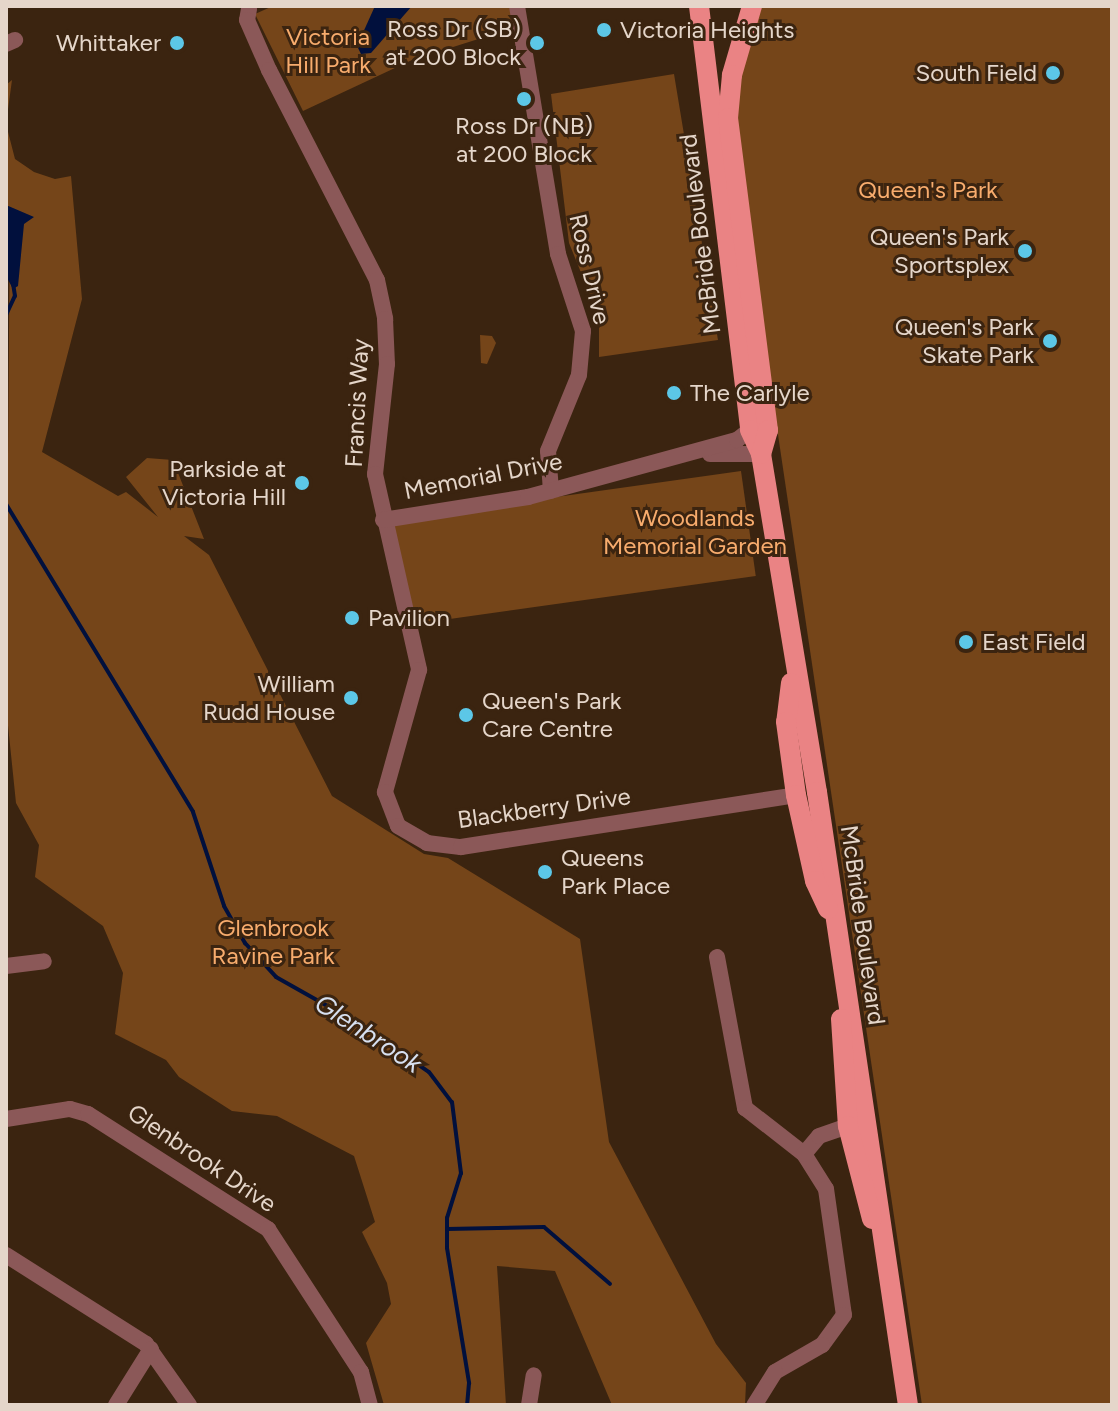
<!DOCTYPE html>
<style>
body{margin:0}
#map{position:relative;width:1118px;height:1411px;overflow:hidden;background:#3b2410;font-family:Figtree,sans-serif}
div>[style]{position:absolute}
.green>*{inset:0;background:#754519;transform-origin:0 0}
.water>*{inset:0;background:#01103d}
.stream>*{height:4px;margin:-2px;padding:0 2px;transform-origin:2px;border-radius:2px;background:#01103d}
.minor>*{height:16px;margin:-8px;padding:0 8px;transform-origin:8px;border-radius:8px;background:#8b5858}
.major>*{height:20px;margin:-10px;padding:0 10px;transform-origin:10px;border-radius:10px;background:#ea8384}
.dots>*{width:22px;height:22px;translate:-50% -50%;box-sizing:border-box;border:4px solid #3b2410;border-radius:50%}
span{translate:-50% -50%;white-space:nowrap;text-align:center;line-height:1.15;-webkit-text-stroke:6px #3b2410;paint-order:stroke}
.poi-label{font-size:24px;color:#e5d6ca}
.right{translate:-100% -50%;text-align:right}
.left{translate:0 -50%;text-align:left}
.park-label{font-size:24px;color:#f8ac6d}
.street-label{font-size:24px;color:#e5d6ca}
.water-label{font-size:26px;color:#d7e0f0;font-style:italic}
.frame{position:absolute;inset:0;border:8px solid #e5d6ca;pointer-events:none}
</style>
<div id="map">
<div class="green">
<div style="clip-path:polygon(273px 6px,509px 6px,516px 27px,412px 60px,303px 111px,255px 14px)"></div>
<div style="clip-path:polygon(759px 6px,1112px 6px,1112px 1405px,922px 1405px,738px 165px,735px 105px,744px 49px)"></div>
<div style="clip-path:polygon(674px 74px,718px 340px,599px 357px,599px 317px,569px 243px,551px 94px)"></div>
<div style="clip-path:polygon(12px 80px,6px 124px,15px 159px,34px 172px,55px 179px,71px 176px,82px 299px,42px 452px,118px 496px,126px 492px,158px 517px,126px 477px,147px 458px,173px 460px,204px 539px,184px 536px,209px 555px,332px 796px,424px 854px,448px 858px,580px 939px,609px 1142px,716px 1344px,746px 1383px,745px 1405px,612px 1405px,555px 1271px,497px 1266px,506px 1405px,384px 1405px,366px 1343px,391px 1304px,387px 1283px,362px 1232px,375px 1222px,354px 1156px,277px 1116px,232px 1111px,179px 1077px,166px 1060px,115px 1034px,123px 973px,103px 926px,35px 877px,39px 845px,16px 803px,6px 706px,10px 208px,6px 205px,6px 85px)"></div>
<div style="clip-path:polygon(480px 335px,492px 336px,496px 343px,487px 364px,481px 363px)"></div>
<div style="left:741px;top:471px;width:106px;height:352px;rotate:82deg"></div>
</div>
<div class="water">
<div style="clip-path:polygon(375px 6px,412px 6px,371px 53px,361px 54px,357px 46px)"></div>
<div style="clip-path:polygon(6px 205px,34px 217px,24px 224px,18px 286px,13px 289px,6px 276px)"></div>
</div>
<div class="stream">
<div style="left:6px;top:315px;width:21px;rotate:-65deg"></div>
<div style="left:15px;top:296px;width:12px;rotate:-99deg"></div>
<div style="left:6px;top:504px;width:360px;rotate:58.7deg"></div>
<div style="left:193px;top:812px;width:99px;rotate:71.7deg"></div>
<div style="left:224px;top:906px;width:43px;rotate:60.4deg"></div>
<div style="left:245px;top:943px;width:46px;rotate:47.6deg"></div>
<div style="left:276px;top:977px;width:100px;rotate:29.4deg"></div>
<div style="left:363px;top:1026px;width:80px;rotate:34.9deg"></div>
<div style="left:429px;top:1072px;width:38px;rotate:53deg"></div>
<div style="left:452px;top:1102px;width:72px;rotate:82.8deg"></div>
<div style="left:461px;top:1173px;width:47px;rotate:107.3deg"></div>
<div style="left:447px;top:1218px;width:30px;rotate:90deg"></div>
<div style="left:447px;top:1248px;width:137px;rotate:80.7deg"></div>
<div style="left:469px;top:1383px;width:22px;rotate:95deg"></div>
<div style="left:447px;top:1229px;width:97px;rotate:-1.2deg"></div>
<div style="left:544px;top:1227px;width:87px;rotate:40.8deg"></div>
</div>
<div class="minor">
<div style="left:517px;top:6px;width:251px;rotate:80.6deg"></div>
<div style="left:558px;top:254px;width:81px;rotate:72deg"></div>
<div style="left:583px;top:331px;width:44px;rotate:95.2deg"></div>
<div style="left:579px;top:375px;width:82px;rotate:112.2deg"></div>
<div style="left:548px;top:451px;width:40px;rotate:85.7deg"></div>
<div style="left:249px;top:9px;width:11px;rotate:100deg"></div>
<div style="left:247px;top:20px;width:55px;rotate:66.3deg"></div>
<div style="left:269px;top:70px;width:236px;rotate:62.8deg"></div>
<div style="left:377px;top:280px;width:40px;rotate:78deg"></div>
<div style="left:385px;top:319px;width:45px;rotate:87.5deg"></div>
<div style="left:387px;top:364px;width:111px;rotate:96.2deg"></div>
<div style="left:375px;top:474px;width:201px;rotate:77.3deg"></div>
<div style="left:419px;top:670px;width:127px;rotate:105.6deg"></div>
<div style="left:385px;top:792px;width:36px;rotate:69deg"></div>
<div style="left:398px;top:826px;width:34px;rotate:30deg"></div>
<div style="left:427px;top:843px;width:34px;rotate:7deg"></div>
<div style="left:461px;top:847px;width:339px;rotate:-8.8deg"></div>
<div style="left:6px;top:44px;width:10px;rotate:-24deg"></div>
<div style="left:710px;top:454px;width:51px"></div>
<div style="left:383px;top:520px;width:147px;rotate:-9deg"></div>
<div style="left:528px;top:497px;width:217px;rotate:-15.3deg"></div>
<div style="left:737px;top:440px;width:16px;rotate:-38deg"></div>
<div style="left:717px;top:957px;width:154px;rotate:79.5deg"></div>
<div style="left:745px;top:1108px;width:75px;rotate:37.9deg"></div>
<div style="left:804px;top:1154px;width:41px;rotate:57.8deg"></div>
<div style="left:826px;top:1189px;width:127px;rotate:81.9deg"></div>
<div style="left:844px;top:1315px;width:37px;rotate:126deg"></div>
<div style="left:822px;top:1345px;width:54px;rotate:150.1deg"></div>
<div style="left:775px;top:1372px;width:39px;rotate:122deg"></div>
<div style="left:6px;top:966px;width:38px;rotate:-7deg"></div>
<div style="left:6px;top:1119px;width:65px;rotate:-8.9deg"></div>
<div style="left:70px;top:1109px;width:19px;rotate:16deg"></div>
<div style="left:88px;top:1114px;width:214px;rotate:32.6deg"></div>
<div style="left:268px;top:1229px;width:171px;rotate:57deg"></div>
<div style="left:361px;top:1372px;width:34px;rotate:75deg"></div>
<div style="left:804px;top:1154px;width:23px;rotate:-50deg"></div>
<div style="left:819px;top:1136px;width:31px;rotate:-19deg"></div>
<div style="left:6px;top:1255px;width:166px;rotate:32.4deg"></div>
<div style="left:146px;top:1344px;width:75px;rotate:54.8deg"></div>
<div style="left:116px;top:1405px;width:66px;rotate:-58deg"></div>
<div style="left:529px;top:1405px;width:30px;rotate:-81deg"></div>
</div>
<div class="major">
<div style="left:699px;top:6px;width:427px;rotate:83.1deg"></div>
<div style="left:750px;top:430px;width:26px;rotate:65deg"></div>
<div style="left:761px;top:454px;width:343px;rotate:80.6deg"></div>
<div style="left:817px;top:792px;width:620px;rotate:81.56deg"></div>
<div style="left:752px;top:6px;width:72px;rotate:106.2deg"></div>
<div style="left:732px;top:75px;width:43px;rotate:95.3deg"></div>
<div style="left:728px;top:118px;width:315px;rotate:82.7deg"></div>
<div style="left:768px;top:430px;width:25px;rotate:106deg"></div>
<div style="left:791px;top:683px;width:39px;rotate:97deg"></div>
<div style="left:786px;top:722px;width:74px;rotate:82.2deg"></div>
<div style="left:796px;top:795px;width:88px;rotate:77.5deg"></div>
<div style="left:815px;top:881px;width:31px;rotate:65deg"></div>
<div style="left:841px;top:1019px;width:107px;rotate:86.3deg"></div>
<div style="left:848px;top:1126px;width:96px;rotate:75.5deg"></div>
</div>
<div class="dots">
<div style="left:604px;top:30px;background:#5cc7e7"></div>
<div style="left:177px;top:43px;background:#5cc7e7"></div>
<div style="left:537px;top:43px;background:#5cc7e7"></div>
<div style="left:1053px;top:73px;background:#5cc7e7"></div>
<div style="left:524px;top:99px;background:#5cc7e7"></div>
<div style="left:1025px;top:251px;background:#5cc7e7"></div>
<div style="left:1050px;top:341px;background:#5cc7e7"></div>
<div style="left:674px;top:393px;background:#5cc7e7"></div>
<div style="left:302px;top:483px;background:#5cc7e7"></div>
<div style="left:352px;top:618px;background:#5cc7e7"></div>
<div style="left:966px;top:642px;background:#5cc7e7"></div>
<div style="left:351px;top:698px;background:#5cc7e7"></div>
<div style="left:466px;top:715px;background:#5cc7e7"></div>
<div style="left:545px;top:872px;background:#5cc7e7"></div>
</div>
<div class="poi-label">
<span class="right" style="left:521px;top:43px">Ross Dr (SB)<br>at 200 Block</span>
<span class="left" style="left:620px;top:30px">Victoria Heights</span>
<span class="right" style="left:161px;top:43px">Whittaker</span>
<span class="right" style="left:1037px;top:73px">South Field</span>
<span style="left:524px;top:140px">Ross Dr (NB)<br>at 200 Block</span>
<span class="right" style="left:1009px;top:251px">Queen's Park<br>Sportsplex</span>
<span class="right" style="left:1034px;top:341px">Queen's Park<br>Skate Park</span>
<span class="left" style="left:690px;top:393px">The Carlyle</span>
<span class="right" style="left:286px;top:483px">Parkside at<br>Victoria Hill</span>
<span class="left" style="left:368px;top:618px">Pavilion</span>
<span class="left" style="left:982px;top:642px">East Field</span>
<span class="right" style="left:335px;top:698px">William<br>Rudd House</span>
<span class="left" style="left:482px;top:715px">Queen's Park<br>Care Centre</span>
<span class="left" style="left:561px;top:872px">Queens<br>Park Place</span>
</div>
<div class="park-label">
<span style="left:328px;top:51px">Victoria<br>Hill Park</span>
<span style="left:928px;top:190px">Queen's Park</span>
<span style="left:695px;top:532px">Woodlands<br>Memorial Garden</span>
<span style="left:273px;top:942px">Glenbrook<br>Ravine Park</span>
</div>
<div class="street-label">
<span style="left:700px;top:234px;rotate:-97deg">McBride Boulevard</span>
<span style="left:590px;top:269px;rotate:77deg">Ross Drive</span>
<span style="left:357px;top:403px;rotate:-87deg">Francis Way</span>
<span style="left:483px;top:476px;rotate:-11deg">Memorial Drive</span>
<span style="left:544px;top:808px;rotate:-8deg">Blackberry Drive</span>
<span style="left:863px;top:925px;rotate:82deg">McBride Boulevard</span>
<span style="left:202px;top:1158px;rotate:34deg">Glenbrook Drive</span>
</div>
<div class="water-label">
<span style="left:368px;top:1034px;rotate:33deg">Glenbrook</span>
</div>
<div class="frame"></div>
</div>
